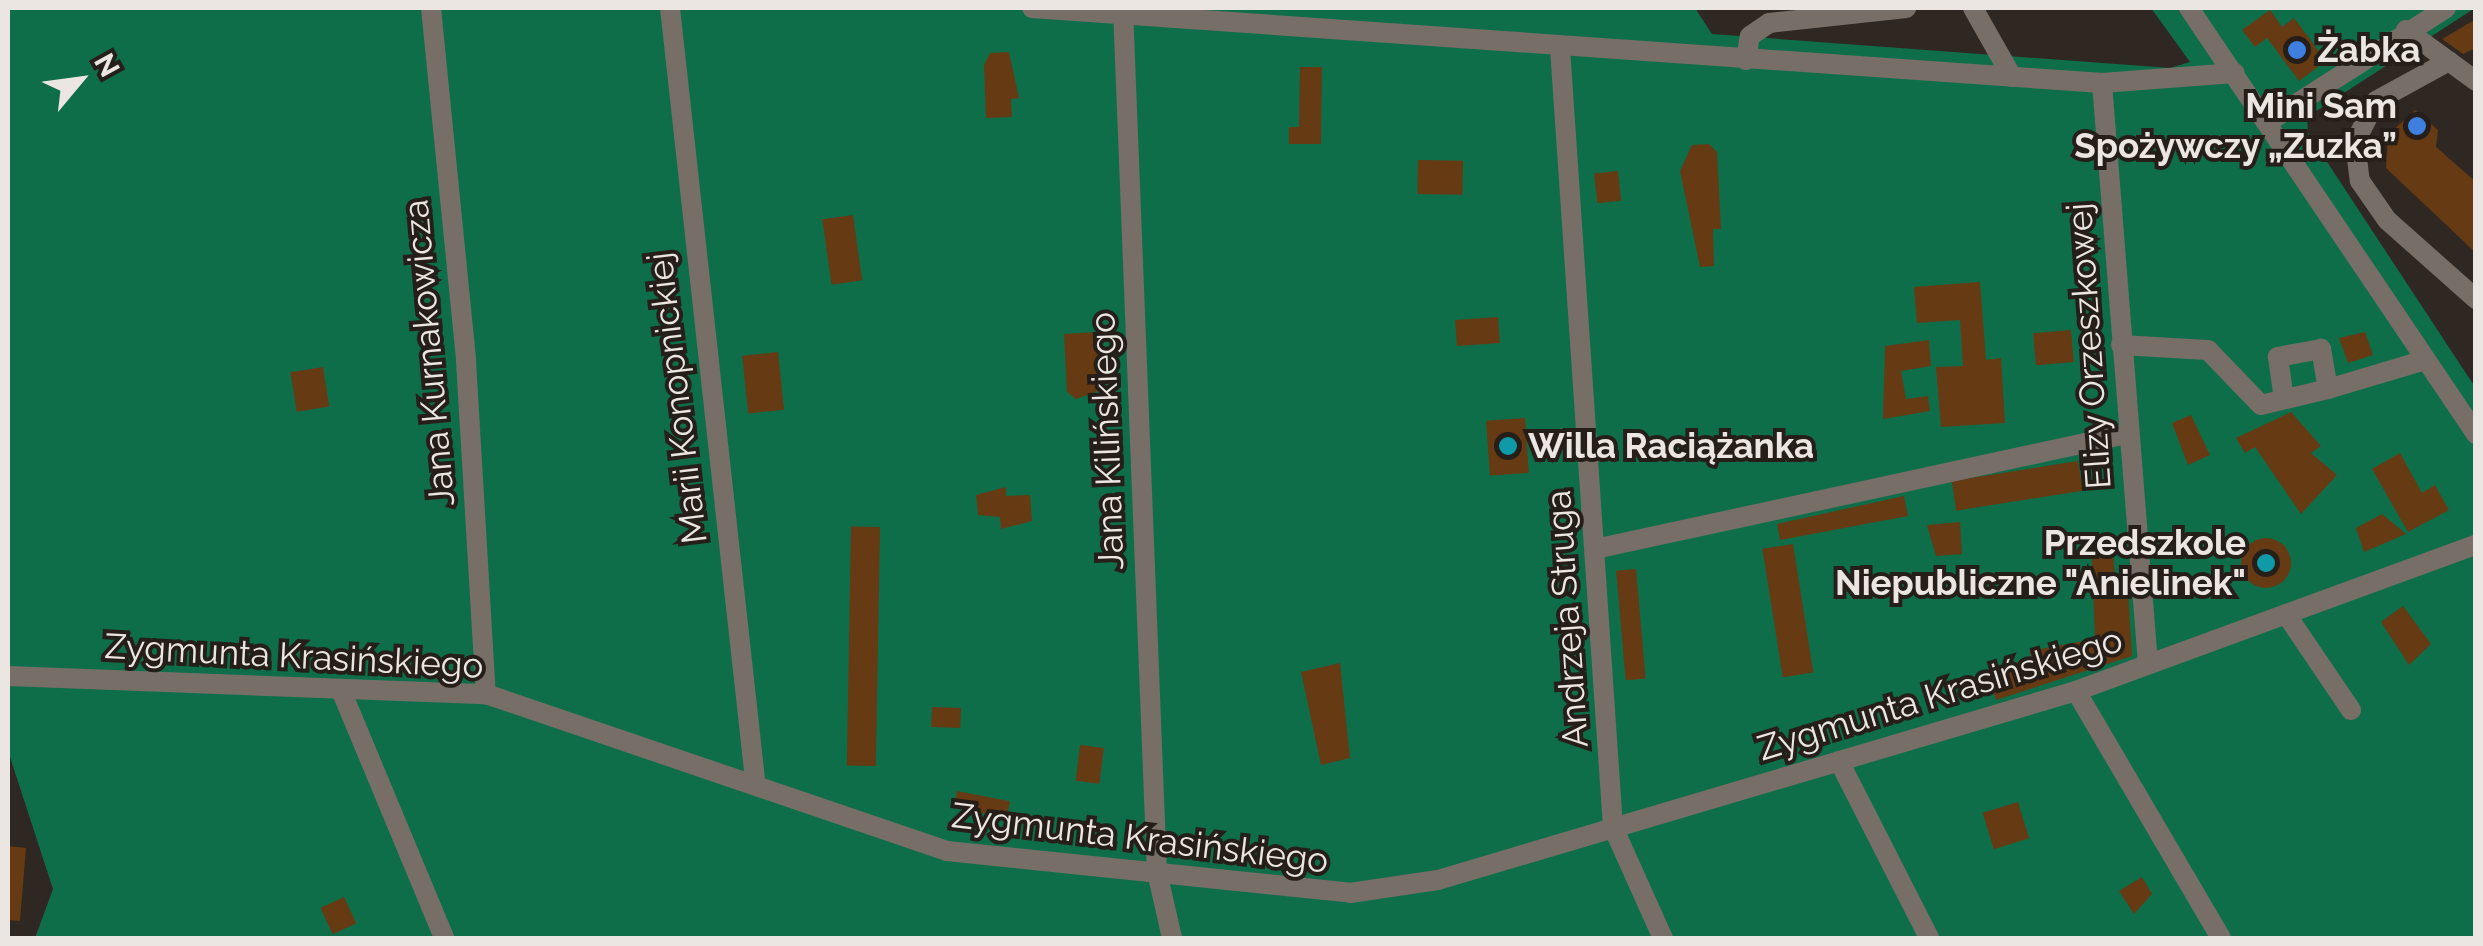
<!DOCTYPE html>
<meta charset="utf-8">
<style>
body{margin:0}
#map{position:relative;width:2483px;height:946px;overflow:hidden;background:#2f2722;font-family:Raleway,sans-serif}
div>[style]{position:absolute}
.forest>*{inset:0;background:#0f6e4a}
.building>*{inset:0;background:#663a13;transform-origin:0 0}
.round{border-radius:50%}
.minor>*{height:20px;margin:-10px;padding:0 10px;transform-origin:10px;border-radius:10px;background:#776e67}
.dots>*{width:28px;height:28px;translate:-50% -50%;box-sizing:border-box;border:5px solid #251e19;border-radius:50%}
span{translate:-50% -50%;white-space:nowrap;text-align:center;line-height:1.15;-webkit-text-stroke:8px #251e19;paint-order:stroke}
.poi-label{font-size:35px;color:#ebe6e2;font-weight:700}
.left{translate:0 -50%;text-align:left}
.right{translate:-100% -50%;text-align:right}
.street-label{font-size:35px;color:#ebe6e2}
.frame{position:absolute;inset:0;border:10px solid #ebe6e2;pointer-events:none}
.north{position:absolute;left:30px;top:30px;width:100px;height:100px;-webkit-text-stroke:8px #251e19;paint-order:stroke;rotate:61deg;font-size:28px;font-weight:700;line-height:40px;text-align:center;color:#ebe6e2}
.north::after{content:'';display:block;margin:auto;width:35px;height:45px;background:#ebe6e2;clip-path:polygon(50% 0,100% 100%,50% 72%,0 100%)}
</style>
<div id="map">
<div class="forest">
<div style="clip-path:polygon(8px 8px,1695px 8px,1712px 34px,2170px 68px,2190px 62px,2151px 8px,2475px 8px,2307px 117px,2308px 133px,2475px 387px,2475px 938px,35px 938px,53px 889px,8px 751px)"></div>
</div>
<div class="building">
<div style="clip-path:polygon(2270px 10px,2282px 27px,2294px 18px,2326px 61px,2299px 81px,2267px 38px,2255px 47px,2242px 30px)"></div>
<div style="clip-path:polygon(2476px 19px,2476px 48px,2463px 54px,2442px 39px)"></div>
<div style="clip-path:polygon(1009px 52px,1019px 98px,1011px 99px,1012px 117px,986px 118px,984px 65px,990px 53px)"></div>
<div style="clip-path:polygon(1300px 67px,1322px 67px,1321px 144px,1289px 144px,1289px 127px,1299px 127px)"></div>
<div style="clip-path:polygon(2415px 110px,2438px 130px,2436px 147px,2476px 182px,2476px 253px,2386px 168px,2388px 135px)"></div>
<div style="clip-path:polygon(1709px 144px,1717px 152px,1721px 229px,1713px 229px,1714px 266px,1700px 267px,1680px 171px,1692px 145px)"></div>
<div style="left:1418px;top:160px;width:45px;height:34px;rotate:1deg"></div>
<div style="left:1618px;top:171px;width:30px;height:24px;rotate:84deg"></div>
<div style="left:853px;top:215px;width:66px;height:31px;rotate:82deg"></div>
<div style="clip-path:polygon(1980px 282px,1986px 360px,2001px 358px,2005px 423px,1941px 427px,1936px 367px,1963px 366px,1960px 320px,1917px 323px,1914px 287px)"></div>
<div style="left:1498px;top:317px;width:26px;height:43px;rotate:86deg"></div>
<div style="left:2071px;top:330px;width:32px;height:38px;rotate:85deg"></div>
<div style="clip-path:polygon(1096px 332px,1101px 390px,1076px 399px,1067px 392px,1064px 334px)"></div>
<div style="clip-path:polygon(2365px 332px,2373px 355px,2348px 363px,2339px 338px)"></div>
<div style="clip-path:polygon(1929px 340px,1931px 366px,1901px 371px,1906px 399px,1928px 396px,1930px 411px,1883px 419px,1885px 346px)"></div>
<div style="left:778px;top:352px;width:58px;height:36px;rotate:84deg"></div>
<div style="left:323px;top:367px;width:40px;height:33px;rotate:81deg"></div>
<div style="clip-path:polygon(2291px 412px,2321px 446px,2311px 453px,2337px 475px,2301px 514px,2255px 447px,2245px 453px,2236px 438px)"></div>
<div style="clip-path:polygon(2191px 415px,2210px 455px,2188px 465px,2172px 423px)"></div>
<div style="left:1525px;top:418px;width:55px;height:39px;rotate:86deg"></div>
<div style="clip-path:polygon(2400px 453px,2422px 493px,2435px 485px,2449px 510px,2408px 532px,2372px 469px)"></div>
<div style="left:2078px;top:461px;width:30px;height:128px;rotate:81deg"></div>
<div style="clip-path:polygon(1006px 487px,1006px 496px,1030px 495px,1032px 521px,1001px 529px,1000px 517px,978px 515px,976px 495px)"></div>
<div style="clip-path:polygon(1904px 496px,1908px 516px,1780px 540px,1777px 524px)"></div>
<div style="clip-path:polygon(2382px 514px,2406px 534px,2364px 552px,2356px 528px)"></div>
<div style="clip-path:polygon(1960px 522px,1962px 554px,1936px 556px,1927px 525px)"></div>
<div style="left:880px;top:527px;width:239px;height:29px;rotate:91deg"></div>
<div style="clip-path:polygon(2112px 537px,2115px 575px,2127px 574px,2132px 656px,1996px 700px,1987px 671px,2032px 658px,2029px 651px,2095px 639px,2091px 539px)"></div>
<div class="round" style="left:2241px;top:538px;width:50px;height:50px"></div>
<div style="left:1793px;top:544px;width:130px;height:31px;rotate:81deg"></div>
<div style="left:1636px;top:569px;width:110px;height:20px;rotate:85deg"></div>
<div style="clip-path:polygon(2403px 606px,2431px 644px,2409px 665px,2381px 622px)"></div>
<div style="clip-path:polygon(1340px 663px,1350px 758px,1321px 765px,1301px 672px)"></div>
<div style="left:932px;top:707px;width:29px;height:20px;rotate:2deg"></div>
<div style="left:1080px;top:745px;width:24px;height:36px;rotate:7deg"></div>
<div style="left:957px;top:791px;width:54px;height:17px;rotate:11deg"></div>
<div style="left:2018px;top:802px;width:38px;height:37px;rotate:73deg"></div>
<div style="clip-path:polygon(8px 846px,26px 848px,20px 921px,8px 920px)"></div>
<div style="clip-path:polygon(2142px 877px,2152px 894px,2134px 914px,2119px 891px)"></div>
<div style="left:344px;top:897px;width:29px;height:26px;rotate:65deg"></div>
</div>
<div class="minor">
<div style="left:431px;top:8px;width:355px;rotate:84.3deg"></div>
<div style="left:466px;top:361px;width:334px;rotate:86.6deg"></div>
<div style="left:670px;top:8px;width:776px;rotate:83.71deg"></div>
<div style="left:1032px;top:8px;width:1073px;rotate:4.01deg"></div>
<div style="left:2102px;top:83px;width:133px;rotate:-4.3deg"></div>
<div style="left:1123px;top:8px;width:865px;rotate:87.75deg"></div>
<div style="left:1157px;top:872px;width:68px;rotate:77.2deg"></div>
<div style="left:1973px;top:8px;width:79px;rotate:60.5deg"></div>
<div style="left:2189px;top:8px;width:514px;rotate:56.03deg"></div>
<div style="left:2406px;top:30px;width:87px;rotate:36.1deg"></div>
<div style="left:1560px;top:48px;width:781px;rotate:86.11deg"></div>
<div style="left:1613px;top:827px;width:122px;rotate:65.8deg"></div>
<div style="left:1746px;top:60px;width:24px;rotate:-81deg"></div>
<div style="left:1750px;top:36px;width:23px;rotate:-34deg"></div>
<div style="left:1769px;top:23px;width:138px;rotate:-6.2deg"></div>
<div style="left:2449px;top:61px;width:83px;rotate:151.3deg"></div>
<div style="left:2376px;top:101px;width:46px;rotate:117.1deg"></div>
<div style="left:2355px;top:142px;width:39px;rotate:83deg"></div>
<div style="left:2360px;top:181px;width:47px;rotate:55.3deg"></div>
<div style="left:2387px;top:220px;width:119px;rotate:41.6deg"></div>
<div style="left:2102px;top:83px;width:582px;rotate:85.47deg"></div>
<div style="left:2268px;top:122px;width:211px;rotate:-32.6deg"></div>
<div style="left:2121px;top:345px;width:87px;rotate:3.3deg"></div>
<div style="left:2208px;top:350px;width:76px;rotate:46.1deg"></div>
<div style="left:2261px;top:405px;width:69px;rotate:-13.4deg"></div>
<div style="left:2328px;top:389px;width:41px;rotate:-99.9deg"></div>
<div style="left:2321px;top:349px;width:44px;rotate:169.5deg"></div>
<div style="left:2278px;top:357px;width:42px;rotate:81.9deg"></div>
<div style="left:2328px;top:389px;width:101px;rotate:-16.6deg"></div>
<div style="left:1595px;top:549px;width:544px;rotate:-12.2deg"></div>
<div style="left:2286px;top:614px;width:116px;rotate:55.9deg"></div>
<div style="left:8px;top:676px;width:478px;rotate:2.2deg"></div>
<div style="left:486px;top:694px;width:487px;rotate:18.8deg"></div>
<div style="left:947px;top:851px;width:405px;rotate:5.9deg"></div>
<div style="left:1350px;top:893px;width:89px;rotate:-8.4deg"></div>
<div style="left:1438px;top:880px;width:665px;rotate:-16.5deg"></div>
<div style="left:2076px;top:691px;width:426px;rotate:-20.1deg"></div>
<div style="left:341px;top:690px;width:269px;rotate:67.4deg"></div>
<div style="left:2076px;top:691px;width:286px;rotate:59.6deg"></div>
<div style="left:1839px;top:761px;width:199px;rotate:63deg"></div>
</div>
<div class="dots">
<div style="left:2297px;top:50px;background:#3f7fe0"></div>
<div style="left:2417px;top:126px;background:#3f7fe0"></div>
<div style="left:1508px;top:446px;background:#0f9aa8"></div>
<div style="left:2266px;top:563px;background:#0f9aa8"></div>
</div>
<div class="poi-label">
<span class="left" style="left:2317px;top:50px">Żabka</span>
<span class="right" style="left:2397px;top:126px">Mini Sam<br>Spożywczy „Zuzka”</span>
<span class="left" style="left:1528px;top:446px">Willa Raciążanka</span>
<span class="right" style="left:2246px;top:563px">Przedszkole<br>Niepubliczne "Anielinek"</span>
</div>
<div class="street-label">
<span style="left:2089px;top:346px;rotate:-94deg">Elizy Orzeszkowej</span>
<span style="left:429px;top:353px;rotate:-95deg">Jana Kurnakowicza</span>
<span style="left:677px;top:398px;rotate:-97deg">Marii Konopnickiej</span>
<span style="left:1107px;top:441px;rotate:-92deg">Jana Kilińskiego</span>
<span style="left:1567px;top:619px;rotate:-94deg">Andrzeja Struga</span>
<span style="left:294px;top:656px;rotate:3deg">Zygmunta Krasińskiego</span>
<span style="left:1940px;top:694px;rotate:-17deg">Zygmunta Krasińskiego</span>
<span style="left:1140px;top:838px;rotate:7deg">Zygmunta Krasińskiego</span>
</div>
<div class="frame"></div>
<div class="north">N</div>
</div>
